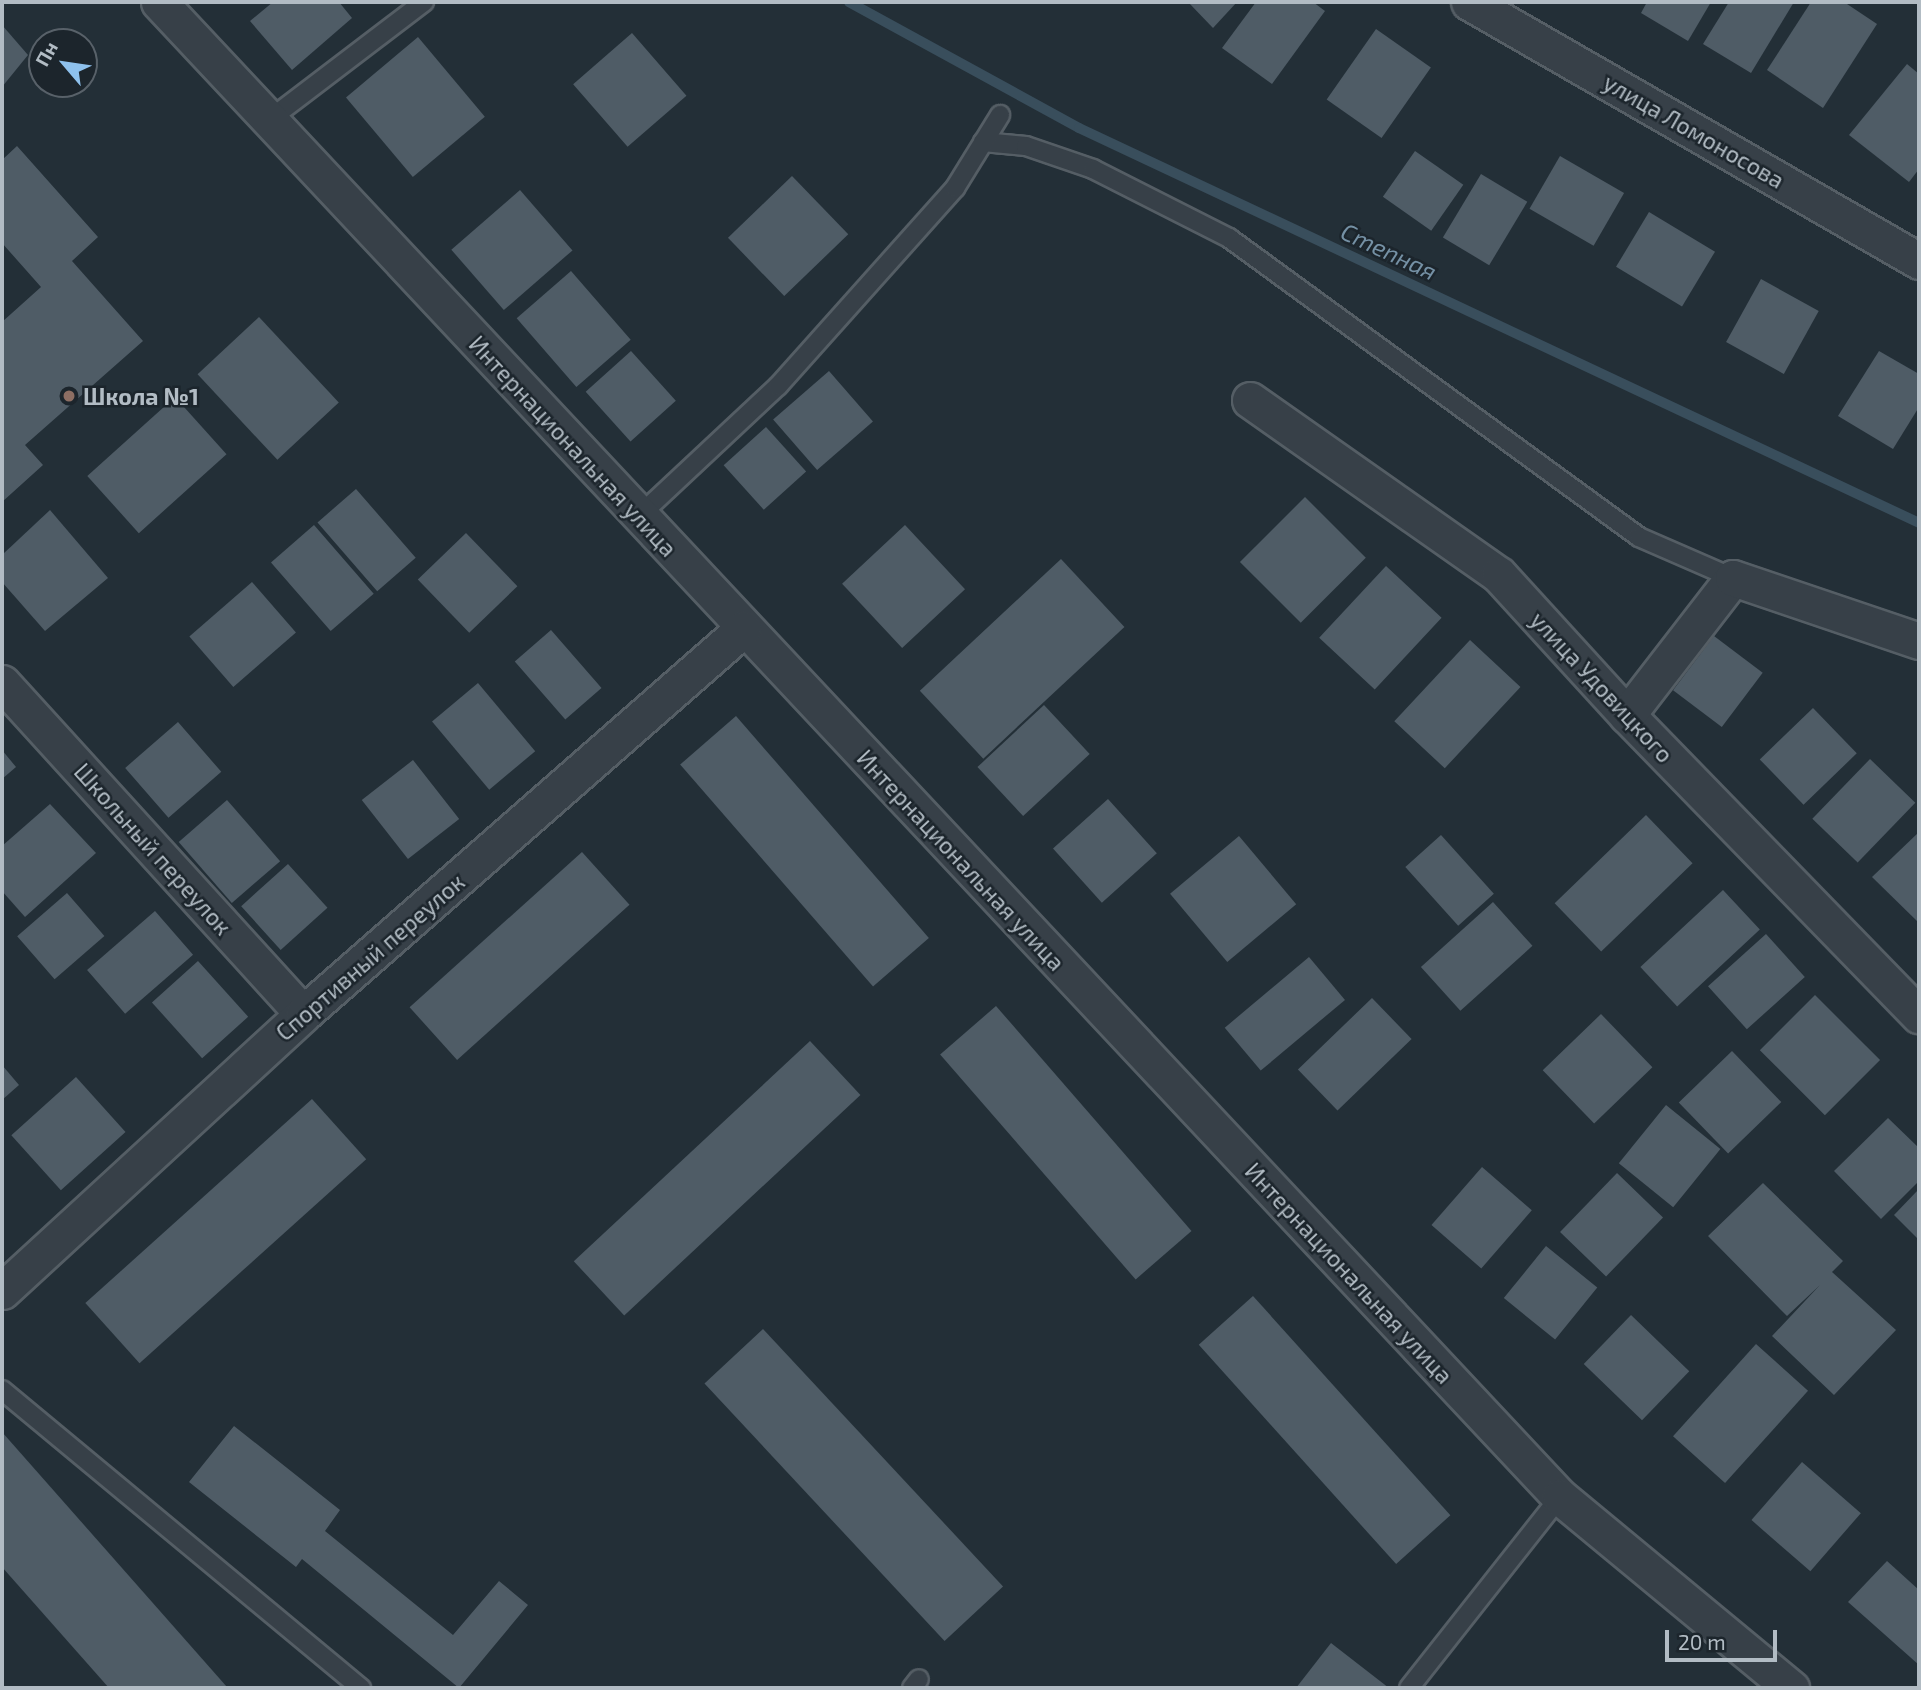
<!DOCTYPE html>
<meta charset="utf-8">
<style>
body{margin:0}
#map{position:relative;width:1921px;height:1690px;overflow:hidden;background:#232f37;font-family:"Exo 2",sans-serif}
div>[style]{position:absolute}
.stream>*{height:10px;margin:-5px;padding:0 5px;transform-origin:5px;border-radius:5px;background:#394e5c}
.building>*{inset:0;background:#4f5c66;transform-origin:0 0}
.roads{filter:drop-shadow(2px 0 #555e65) drop-shadow(-2px 0 #555e65) drop-shadow(0 2px #555e65) drop-shadow(0 -2px #555e65)}
.service>*{height:18px;margin:-9px;padding:0 9px;transform-origin:9px;border-radius:9px;background:#374048}
.minor>*{height:35px;margin:-17.5px;padding:0 17.5px;transform-origin:17.5px;border-radius:17.5px;background:#374048}
.dots>*{width:19px;height:19px;translate:-50% -50%;box-sizing:border-box;border:4px solid #1c252c;border-radius:50%}
span{translate:-50% -50%;white-space:nowrap;text-align:center;line-height:1.15;-webkit-text-stroke:5px #1c252c;paint-order:stroke}
.street-label{font-size:23px;color:#b2bcc4}
.poi-label{font-size:23px;color:#b2bcc4;font-weight:700}
.left{translate:0 -50%;text-align:left}
.water-label{font-size:24px;color:#7591a5;font-style:italic}
.frame{position:absolute;inset:0;border:4px solid #b2bcc4;pointer-events:none}
.north{position:absolute;left:28px;top:28px;width:70px;height:70px;box-sizing:border-box;background:#1c252c;border:2px solid #586169;border-radius:50%;rotate:299deg;font-size:19px;font-weight:700;line-height:28px;text-align:center;color:#b2bcc4}
.north::after{content:'';display:block;margin:auto;width:24px;height:32px;background:#8ec1ed;clip-path:polygon(50% 0,100% 100%,50% 72%,0 100%)}
.scale{position:absolute;left:1665px;top:1630px;width:112px;height:32px;box-sizing:border-box;border:4px solid #b2bcc4;border-top:0;padding-left:9px;font-size:21px;line-height:24px;white-space:nowrap;color:#b2bcc4;-webkit-text-stroke:5px #1c252c;paint-order:stroke}
</style>
<div id="map">
<div class="stream">
<div style="left:849px;top:2px;width:262px;rotate:28.7deg"></div>
<div style="left:1079px;top:128px;width:928px;rotate:25.18deg"></div>
</div>
<div class="building">
<div style="clip-path:polygon(273px 2px,339px 2px,352px 18px,292px 70px,250px 21px)"></div>
<div style="clip-path:polygon(1188px 2px,1237px 2px,1213px 28px)"></div>
<div style="clip-path:polygon(1256px 2px,1313px 2px,1325px 11px,1272px 84px,1222px 48px)"></div>
<div style="clip-path:polygon(1647px 2px,1711px 2px,1688px 41px,1641px 13px)"></div>
<div style="clip-path:polygon(1729px 2px,1794px 2px,1751px 73px,1703px 44px)"></div>
<div style="clip-path:polygon(1811px 2px,1844px 2px,1877px 24px,1823px 108px,1767px 70px)"></div>
<div style="clip-path:polygon(2px 25px,28px 55px,2px 87px)"></div>
<div style="left:1376px;top:29px;width:67px;height:86px;rotate:35deg"></div>
<div style="left:632px;top:33px;width:83px;height:78px;rotate:49deg"></div>
<div style="left:418px;top:37px;width:104px;height:94px;rotate:50deg"></div>
<div style="clip-path:polygon(1907px 64px,1919px 74px,1919px 169px,1909px 182px,1849px 135px)"></div>
<div style="clip-path:polygon(17px 146px,98px 237px,72px 261px,143px 341px,25px 445px,43px 465px,2px 502px,2px 322px,41px 287px,2px 243px,2px 160px)"></div>
<div style="left:1415px;top:151px;width:59px;height:56px;rotate:35deg"></div>
<div style="left:1560px;top:156px;width:74px;height:61px;rotate:30deg"></div>
<div style="left:1481px;top:174px;width:54px;height:74px;rotate:31deg"></div>
<div style="left:792px;top:176px;width:81px;height:89px;rotate:46deg"></div>
<div style="left:520px;top:190px;width:80px;height:91px;rotate:49deg"></div>
<div style="left:1649px;top:212px;width:77px;height:64px;rotate:31deg"></div>
<div style="left:571px;top:271px;width:91px;height:72px;rotate:49deg"></div>
<div style="left:1761px;top:279px;width:66px;height:72px;rotate:29deg"></div>
<div style="left:259px;top:317px;width:117px;height:84px;rotate:47deg"></div>
<div style="left:631px;top:351px;width:67px;height:61px;rotate:48deg"></div>
<div style="clip-path:polygon(1879px 351px,1919px 374px,1919px 407px,1893px 449px,1838px 416px)"></div>
<div style="left:829px;top:371px;width:67px;height:74px;rotate:49deg"></div>
<div style="left:175px;top:397px;width:77px;height:118px;rotate:48deg"></div>
<div style="left:766px;top:427px;width:60px;height:57px;rotate:48deg"></div>
<div style="left:356px;top:489px;width:91px;height:51px;rotate:49deg"></div>
<div style="left:1305px;top:497px;width:86px;height:92px;rotate:45deg"></div>
<div style="clip-path:polygon(50px 510px,108px 578px,45px 631px,2px 582px,2px 555px)"></div>
<div style="left:314px;top:525px;width:91px;height:57px;rotate:49deg"></div>
<div style="left:905px;top:525px;width:88px;height:86px;rotate:47deg"></div>
<div style="left:466px;top:533px;width:74px;height:67px;rotate:46deg"></div>
<div style="left:1061px;top:559px;width:93px;height:193px;rotate:47deg"></div>
<div style="left:1386px;top:566px;width:76px;height:98px;rotate:43deg"></div>
<div style="left:252px;top:582px;width:67px;height:83px;rotate:49deg"></div>
<div style="left:551px;top:630px;width:77px;height:48px;rotate:49deg"></div>
<div style="left:1714px;top:636px;width:61px;height:68px;rotate:37deg"></div>
<div style="left:1470px;top:640px;width:69px;height:111px;rotate:43deg"></div>
<div style="left:478px;top:683px;width:89px;height:60px;rotate:50deg"></div>
<div style="left:1044px;top:705px;width:67px;height:91px;rotate:47deg"></div>
<div style="left:1813px;top:708px;width:63px;height:74px;rotate:46deg"></div>
<div style="left:736px;top:716px;width:294px;height:74px;rotate:49deg"></div>
<div style="left:178px;top:722px;width:66px;height:70px;rotate:49deg"></div>
<div style="clip-path:polygon(2px 750px,16px 767px,2px 779px)"></div>
<div style="left:1870px;top:759px;width:63px;height:83px;rotate:44deg"></div>
<div style="left:413px;top:760px;width:75px;height:65px;rotate:52deg"></div>
<div style="left:1108px;top:799px;width:73px;height:74px;rotate:48deg"></div>
<div style="left:227px;top:800px;width:81px;height:64px;rotate:49deg"></div>
<div style="clip-path:polygon(50px 804px,96px 853px,25px 917px,2px 891px,2px 846px)"></div>
<div style="left:1646px;top:815px;width:67px;height:127px;rotate:46deg"></div>
<div style="clip-path:polygon(1919px 832px,1919px 923px,1872px 877px)"></div>
<div style="left:1441px;top:835px;width:79px;height:48px;rotate:48deg"></div>
<div style="left:1239px;top:836px;width:89px;height:90px;rotate:50deg"></div>
<div style="left:582px;top:852px;width:71px;height:232px;rotate:48deg"></div>
<div style="left:288px;top:864px;width:59px;height:63px;rotate:48deg"></div>
<div style="left:1723px;top:890px;width:54px;height:113px;rotate:47deg"></div>
<div style="left:67px;top:893px;width:57px;height:66px;rotate:49deg"></div>
<div style="left:1493px;top:902px;width:59px;height:97px;rotate:48deg"></div>
<div style="left:155px;top:911px;width:58px;height:90px;rotate:49deg"></div>
<div style="left:1766px;top:934px;width:58px;height:78px;rotate:48deg"></div>
<div style="left:1309px;top:957px;width:56px;height:110px;rotate:50deg"></div>
<div style="left:198px;top:961px;width:75px;height:62px;rotate:48deg"></div>
<div style="left:1815px;top:995px;width:92px;height:78px;rotate:45deg"></div>
<div style="left:1372px;top:998px;width:57px;height:103px;rotate:46deg"></div>
<div style="left:996px;top:1006px;width:298px;height:74px;rotate:49deg"></div>
<div style="left:1601px;top:1014px;width:74px;height:81px;rotate:46deg"></div>
<div style="left:810px;top:1041px;width:74px;height:323px;rotate:47deg"></div>
<div style="left:1732px;top:1051px;width:71px;height:74px;rotate:46deg"></div>
<div style="clip-path:polygon(2px 1065px,19px 1085px,2px 1100px)"></div>
<div style="left:76px;top:1077px;width:74px;height:87px;rotate:48deg"></div>
<div style="left:312px;top:1099px;width:81px;height:305px;rotate:48deg"></div>
<div style="left:1666px;top:1105px;width:70px;height:75px;rotate:39deg"></div>
<div style="clip-path:polygon(1888px 1118px,1919px 1148px,1919px 1181px,1881px 1219px,1834px 1171px)"></div>
<div style="left:1482px;top:1167px;width:66px;height:77px;rotate:41deg"></div>
<div style="left:1617px;top:1173px;width:64px;height:82px;rotate:44deg"></div>
<div style="clip-path:polygon(1763px 1183px,1843px 1261px,1832px 1272px,1896px 1330px,1834px 1395px,1772px 1336px,1820px 1285px,1787px 1316px,1708px 1236px)"></div>
<div style="clip-path:polygon(1919px 1189px,1919px 1240px,1894px 1215px)"></div>
<div style="left:1546px;top:1246px;width:66px;height:67px;rotate:39deg"></div>
<div style="left:1253px;top:1296px;width:295px;height:73px;rotate:48deg"></div>
<div style="left:1631px;top:1315px;width:81px;height:68px;rotate:44deg"></div>
<div style="left:763px;top:1329px;width:352px;height:80px;rotate:47deg"></div>
<div style="left:1756px;top:1344px;width:70px;height:124px;rotate:42deg"></div>
<div style="clip-path:polygon(234px 1426px,340px 1510px,325px 1531px,453px 1635px,499px 1581px,528px 1605px,459px 1688px,302px 1559px,296px 1567px,189px 1482px)"></div>
<div style="clip-path:polygon(2px 1432px,227px 1687px,226px 1688px,109px 1688px,2px 1567px)"></div>
<div style="left:1802px;top:1462px;width:78px;height:77px;rotate:41deg"></div>
<div style="clip-path:polygon(1887px 1561px,1919px 1590px,1919px 1665px,1848px 1602px)"></div>
<div style="clip-path:polygon(1331px 1643px,1389px 1688px,1296px 1688px)"></div>
</div>
<div class="roads">
<div class="service">
<div style="left:269px;top:120px;width:195px;rotate:-37.3deg"></div>
<div style="left:983px;top:142px;width:43px;rotate:5.3deg"></div>
<div style="left:1026px;top:146px;width:71px;rotate:18.9deg"></div>
<div style="left:1093px;top:169px;width:153px;rotate:26.9deg"></div>
<div style="left:1229px;top:238px;width:507px;rotate:36.1deg"></div>
<div style="left:1639px;top:537px;width:103px;rotate:23.6deg"></div>
<div style="left:639px;top:516px;width:190px;rotate:-43.1deg"></div>
<div style="left:778px;top:386px;width:266px;rotate:-48.2deg"></div>
<div style="left:955px;top:188px;width:86px;rotate:-58.3deg"></div>
<div style="left:2px;top:1390px;width:467px;rotate:39.7deg"></div>
<div style="left:912px;top:1688px;width:11px;rotate:-52deg"></div>
<div style="left:1409px;top:1688px;width:243px;rotate:-51.7deg"></div>
</div>
<div class="minor">
<div style="left:159px;top:2px;width:2049px;rotate:46.86deg"></div>
<div style="left:1560px;top:1497px;width:300px;rotate:39.6deg"></div>
<div style="left:1469px;top:2px;width:519px;rotate:29.92deg"></div>
<div style="left:1250px;top:400px;width:304px;rotate:35.1deg"></div>
<div style="left:1499px;top:575px;width:190px;rotate:47.6deg"></div>
<div style="left:1627px;top:715px;width:419px;rotate:45.8deg"></div>
<div style="left:2px;top:683px;width:447px;rotate:47.7deg"></div>
<div style="left:1627px;top:715px;width:173px;rotate:-52.3deg"></div>
<div style="left:1733px;top:578px;width:196px;rotate:18.7deg"></div>
<div style="left:2px;top:1291px;width:409px;rotate:-42.6deg"></div>
<div style="left:303px;top:1014px;width:585px;rotate:-41.19deg"></div>
</div>
</div>
<div class="dots">
<div style="left:69px;top:396px;background:#8d6e63"></div>
</div>
<div class="street-label">
<span style="left:1694px;top:131px;rotate:30deg">улица Ломоносова</span>
<span style="left:573px;top:446px;rotate:47deg">Интернациональная улица</span>
<span style="left:1602px;top:687px;rotate:47deg">улица Удовицкого</span>
<span style="left:153px;top:849px;rotate:48deg">Школьный переулок</span>
<span style="left:961px;top:860px;rotate:47deg">Интернациональная улица</span>
<span style="left:370px;top:957px;rotate:-41deg">Спортивный переулок</span>
<span style="left:1349px;top:1273px;rotate:47deg">Интернациональная улица</span>
</div>
<div class="poi-label">
<span class="left" style="left:83px;top:396px">Школа №1</span>
</div>
<div class="water-label">
<span style="left:1389px;top:251px;rotate:25deg">Степная</span>
</div>
<div class="frame"></div>
<div class="north">Пн</div>
<div class="scale">20 m</div>
</div>
